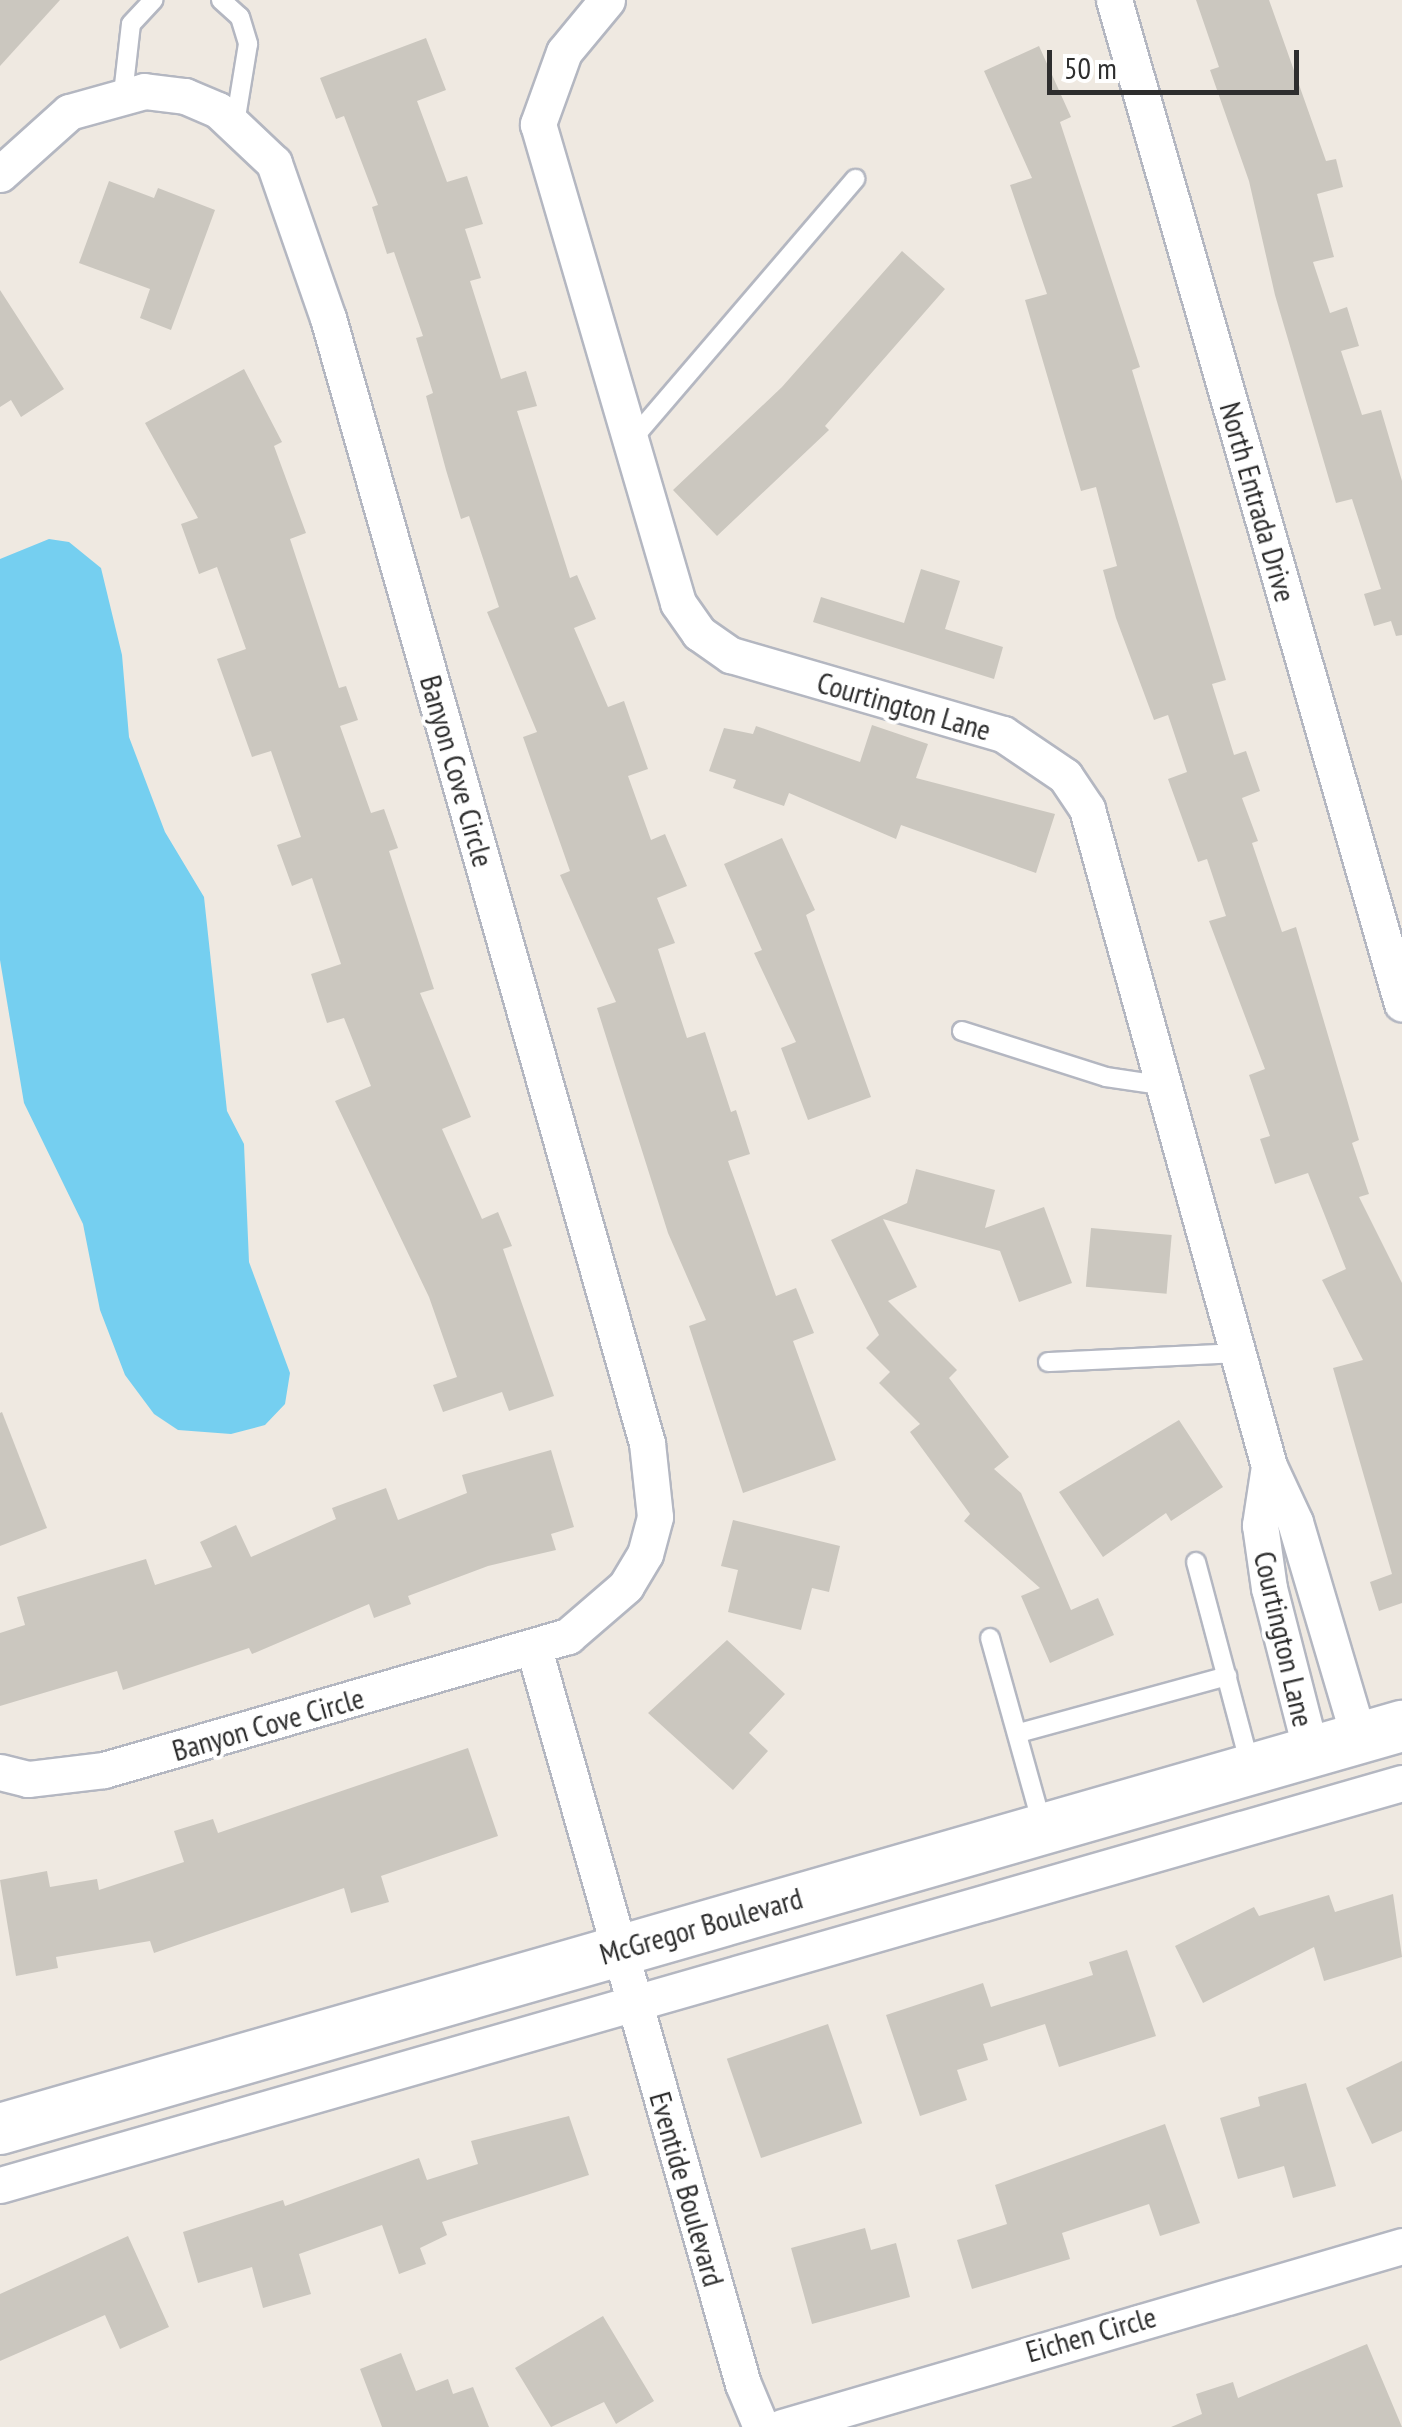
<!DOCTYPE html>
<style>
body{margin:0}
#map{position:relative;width:1402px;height:2427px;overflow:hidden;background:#efe9e1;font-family:"PT Sans Narrow",sans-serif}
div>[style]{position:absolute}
.water>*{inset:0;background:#75cff0}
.building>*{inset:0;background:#cbc7bf;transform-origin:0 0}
.roads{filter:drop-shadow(2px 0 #b4b7c1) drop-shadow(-2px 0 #b4b7c1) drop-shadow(0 2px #b4b7c1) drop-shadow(0 -2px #b4b7c1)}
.service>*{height:18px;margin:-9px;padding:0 9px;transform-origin:9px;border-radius:9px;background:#fff}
.minor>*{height:35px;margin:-17.5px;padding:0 17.5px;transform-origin:17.5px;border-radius:17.5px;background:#fff}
.secondary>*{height:50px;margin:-25px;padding:0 25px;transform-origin:25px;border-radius:25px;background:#fff}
span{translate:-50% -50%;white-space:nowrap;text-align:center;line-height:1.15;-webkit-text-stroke:8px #fff;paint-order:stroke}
.street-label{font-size:30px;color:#2e2e2e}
.scale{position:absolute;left:1047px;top:50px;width:252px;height:45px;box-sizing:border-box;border:5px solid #2e2e2e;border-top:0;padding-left:12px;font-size:30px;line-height:35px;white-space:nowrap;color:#2e2e2e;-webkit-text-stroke:8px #fff;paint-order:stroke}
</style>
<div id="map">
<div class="water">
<div style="clip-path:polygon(49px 539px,69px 542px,101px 568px,122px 655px,129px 737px,165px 832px,204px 897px,227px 1111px,244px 1144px,249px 1262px,290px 1373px,285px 1404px,265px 1425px,231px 1434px,178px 1430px,154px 1414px,125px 1375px,100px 1310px,83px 1224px,24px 1103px,0 960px,0 559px)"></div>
</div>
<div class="building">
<div style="clip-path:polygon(0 0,60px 0,0 66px)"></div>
<div style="clip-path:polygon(1196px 0,1269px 0,1326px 161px,1336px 159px,1343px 187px,1317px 194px,1334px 257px,1313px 262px,1330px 313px,1347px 307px,1359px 346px,1341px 351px,1362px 415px,1381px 410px,1402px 481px,1402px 635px,1396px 636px,1391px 621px,1374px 626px,1364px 594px,1381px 589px,1352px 499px,1336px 503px,1275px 295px,1249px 181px,1210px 70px,1219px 67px)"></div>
<div style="clip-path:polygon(426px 38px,446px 90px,417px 101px,447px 182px,467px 176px,483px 224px,465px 229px,481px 278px,470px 281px,501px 379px,526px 371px,537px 406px,517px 411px,570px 578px,577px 575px,596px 619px,574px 628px,608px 707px,624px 701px,648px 769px,628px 776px,651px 840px,665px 834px,687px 886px,657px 898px,675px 943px,658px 949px,687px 1038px,705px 1032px,731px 1112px,736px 1110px,750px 1154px,728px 1161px,776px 1296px,796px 1288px,814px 1333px,793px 1341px,836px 1460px,743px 1493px,689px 1326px,706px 1320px,668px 1233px,597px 1008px,616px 1002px,560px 875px,570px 871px,523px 737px,537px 732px,487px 612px,499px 607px,469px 516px,461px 519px,446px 470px,426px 396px,433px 393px,416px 338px,423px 336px,394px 252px,387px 254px,372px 207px,378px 205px,344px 116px,336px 119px,320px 78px)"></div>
<div style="clip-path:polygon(1039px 46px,1071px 117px,1060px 122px,1140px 367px,1132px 370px,1226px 680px,1212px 684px,1234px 755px,1246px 751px,1260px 791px,1242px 798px,1258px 841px,1252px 843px,1282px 932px,1296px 927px,1359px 1140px,1352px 1143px,1369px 1194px,1359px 1197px,1402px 1283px,1402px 1603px,1379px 1611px,1370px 1582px,1392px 1574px,1333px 1368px,1363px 1360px,1322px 1280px,1346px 1269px,1308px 1173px,1275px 1184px,1260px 1139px,1270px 1136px,1249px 1075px,1265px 1069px,1209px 921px,1226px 916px,1207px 859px,1198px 862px,1168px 779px,1187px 772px,1168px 715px,1154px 720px,1116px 618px,1103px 570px,1117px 566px,1096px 487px,1081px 491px,1025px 300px,1047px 294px,1010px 185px,1032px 178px,984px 71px)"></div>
<div style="clip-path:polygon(109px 181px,154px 198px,158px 188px,215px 210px,171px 330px,140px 318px,150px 289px,79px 263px)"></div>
<div style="clip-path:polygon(902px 251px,945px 289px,825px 426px,829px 430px,717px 536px,673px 490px,782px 387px)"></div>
<div style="clip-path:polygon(0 290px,64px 389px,21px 417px,11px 400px,0 407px)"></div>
<div style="clip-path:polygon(244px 369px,282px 442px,274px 446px,306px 533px,290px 539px,339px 688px,346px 686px,358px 720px,340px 726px,371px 813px,384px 809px,398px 848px,389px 851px,434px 989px,420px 993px,471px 1117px,442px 1129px,482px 1219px,498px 1212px,512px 1246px,503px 1249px,554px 1396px,509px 1411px,502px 1392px,443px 1412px,433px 1385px,457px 1377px,429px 1297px,335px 1101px,371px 1086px,344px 1018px,327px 1023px,311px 974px,341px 964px,312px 878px,292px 886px,277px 845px,301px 837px,271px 751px,252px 757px,217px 659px,246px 649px,217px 567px,199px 574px,181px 524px,198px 518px,145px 423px)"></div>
<div style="clip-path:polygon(921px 569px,960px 581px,945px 629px,1003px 647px,994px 679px,813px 622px,821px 597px,904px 623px)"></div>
<div style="clip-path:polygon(872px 725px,928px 744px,916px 778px,1055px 814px,1036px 873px,901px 825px,896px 839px,789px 793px,784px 806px,733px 788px,736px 780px,709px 771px,724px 728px,753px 734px,756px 726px,860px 762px)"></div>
<div style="clip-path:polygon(782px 838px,815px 910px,806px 915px,871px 1097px,808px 1120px,781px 1048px,796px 1042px,754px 953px,762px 950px,724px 864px)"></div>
<div style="clip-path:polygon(916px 1169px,995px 1190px,985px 1228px,1044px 1207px,1072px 1283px,1019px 1302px,1000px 1251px,883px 1219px,917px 1287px,888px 1301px,957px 1370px,949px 1378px,1009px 1457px,994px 1469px,1021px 1493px,1071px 1610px,1098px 1598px,1114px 1635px,1050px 1663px,1021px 1596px,1040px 1588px,964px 1521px,970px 1514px,910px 1432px,920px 1424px,879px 1383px,890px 1372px,866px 1348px,879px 1335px,831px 1240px,907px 1203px)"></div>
<div style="left:1091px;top:1228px;width:81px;height:59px;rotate:5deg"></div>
<div style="clip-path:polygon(2px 1412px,47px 1528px,0 1546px,0 1413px)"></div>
<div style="clip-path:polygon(1179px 1420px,1223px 1487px,1171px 1521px,1166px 1513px,1103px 1557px,1059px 1492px)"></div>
<div style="clip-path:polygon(551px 1450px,574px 1527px,551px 1534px,556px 1550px,488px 1566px,408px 1596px,411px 1604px,374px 1618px,369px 1604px,252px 1654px,249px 1648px,123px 1690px,117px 1671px,0 1706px,0 1633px,25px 1625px,17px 1597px,146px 1559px,155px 1585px,212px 1567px,200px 1542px,236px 1525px,251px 1557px,336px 1519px,332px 1508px,386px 1488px,398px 1520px,467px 1493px,462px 1475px)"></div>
<div style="clip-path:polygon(733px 1520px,840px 1546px,829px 1592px,812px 1588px,801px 1630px,728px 1612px,738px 1570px,721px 1566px)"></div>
<div style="clip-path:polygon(727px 1640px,785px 1694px,749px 1733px,768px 1751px,733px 1790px,648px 1713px)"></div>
<div style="clip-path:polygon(468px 1748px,498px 1836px,381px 1876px,389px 1902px,351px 1913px,344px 1888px,154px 1953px,150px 1941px,56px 1957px,58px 1968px,16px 1976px,0 1880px,47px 1871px,50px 1887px,97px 1879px,99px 1890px,184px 1862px,174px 1831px,213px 1819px,218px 1833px)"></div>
<div style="clip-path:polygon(1393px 1894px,1402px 1957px,1324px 1981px,1314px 1947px,1203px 2003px,1175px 1946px,1254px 1907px,1259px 1916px,1329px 1895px,1335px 1912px)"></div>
<div style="clip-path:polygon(1127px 1950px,1156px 2036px,1059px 2067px,1045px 2024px,983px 2044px,988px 2060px,957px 2070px,967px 2100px,920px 2116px,886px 2015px,983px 1983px,991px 2007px,1093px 1975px,1089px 1962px)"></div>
<div style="left:828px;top:2024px;width:105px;height:107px;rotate:71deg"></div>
<div style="clip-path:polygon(1402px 2061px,1402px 2131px,1372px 2144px,1346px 2088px)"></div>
<div style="clip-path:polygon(1306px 2083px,1336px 2186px,1293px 2198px,1284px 2166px,1238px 2179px,1220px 2118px,1260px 2106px,1258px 2097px)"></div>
<div style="clip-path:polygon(569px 2116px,589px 2175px,442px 2222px,447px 2235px,420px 2248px,426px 2264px,399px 2274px,382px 2225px,299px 2254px,311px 2294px,263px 2308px,252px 2267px,198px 2283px,183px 2232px,283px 2200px,285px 2206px,419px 2158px,427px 2180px,478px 2164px,471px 2141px)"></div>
<div style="clip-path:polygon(1165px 2124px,1200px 2223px,1160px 2236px,1149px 2204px,1062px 2233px,1070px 2259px,972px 2289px,957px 2240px,1007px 2224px,995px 2185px)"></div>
<div style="clip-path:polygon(865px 2228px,871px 2250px,896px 2243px,910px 2297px,812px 2324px,791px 2248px)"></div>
<div style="clip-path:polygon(128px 2236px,169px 2327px,120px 2349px,105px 2315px,0 2361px,0 2294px)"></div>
<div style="clip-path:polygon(603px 2316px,654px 2401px,616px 2424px,604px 2402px,551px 2427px,515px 2368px)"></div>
<div style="clip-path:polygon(1367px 2344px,1402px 2427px,1171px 2427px,1202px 2414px,1196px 2394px,1233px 2382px,1238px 2398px)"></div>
<div style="clip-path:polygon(401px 2353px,416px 2391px,448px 2379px,453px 2394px,473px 2387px,489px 2427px,382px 2427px,360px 2369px)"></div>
</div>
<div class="roads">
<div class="service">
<div style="left:221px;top:0;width:25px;rotate:42deg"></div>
<div style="left:240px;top:17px;width:28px;rotate:73deg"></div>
<div style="left:248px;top:44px;width:80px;rotate:99.3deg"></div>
<div style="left:123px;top:94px;width:70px;rotate:-83.5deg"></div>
<div style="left:131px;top:24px;width:33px;rotate:-47deg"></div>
<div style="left:629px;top:443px;width:348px;rotate:-49.4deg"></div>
<div style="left:962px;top:1031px;width:151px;rotate:17.7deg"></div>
<div style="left:1106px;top:1077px;width:62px;rotate:8.4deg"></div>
<div style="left:1048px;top:1362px;width:193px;rotate:-2.7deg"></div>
<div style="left:1196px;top:1562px;width:214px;rotate:75.1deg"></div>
<div style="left:990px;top:1638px;width:197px;rotate:74.4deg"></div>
<div style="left:1019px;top:1733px;width:216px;rotate:-15.3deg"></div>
</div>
<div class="minor">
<div style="left:607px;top:0;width:67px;rotate:129.6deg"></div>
<div style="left:564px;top:52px;width:77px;rotate:109.9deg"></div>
<div style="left:538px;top:124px;width:499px;rotate:73.7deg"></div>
<div style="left:678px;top:603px;width:37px;rotate:55deg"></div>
<div style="left:699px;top:633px;width:39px;rotate:35deg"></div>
<div style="left:731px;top:655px;width:283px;rotate:16.2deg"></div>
<div style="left:1003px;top:734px;width:75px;rotate:34.1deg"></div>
<div style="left:1065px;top:776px;width:40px;rotate:56deg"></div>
<div style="left:1087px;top:809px;width:682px;rotate:74.52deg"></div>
<div style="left:1269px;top:1466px;width:62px;rotate:65.1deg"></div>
<div style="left:1295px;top:1522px;width:225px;rotate:73.5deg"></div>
<div style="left:1114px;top:0;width:1044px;rotate:73.99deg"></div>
<div style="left:0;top:174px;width:93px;rotate:-41.9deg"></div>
<div style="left:69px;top:112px;width:78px;rotate:-15.6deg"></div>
<div style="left:144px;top:91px;width:41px;rotate:7deg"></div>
<div style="left:185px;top:96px;width:36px;rotate:23deg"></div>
<div style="left:218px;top:110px;width:77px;rotate:43.4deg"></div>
<div style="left:274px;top:163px;width:164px;rotate:70.8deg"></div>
<div style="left:328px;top:318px;width:1169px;rotate:74.17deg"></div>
<div style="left:647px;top:1443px;width:74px;rotate:83.8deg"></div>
<div style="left:655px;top:1517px;width:38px;rotate:105deg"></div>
<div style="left:645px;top:1554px;width:37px;rotate:121deg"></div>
<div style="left:626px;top:1586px;width:77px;rotate:139.2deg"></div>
<div style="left:568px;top:1636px;width:483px;rotate:163.9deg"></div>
<div style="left:104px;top:1770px;width:77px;rotate:173.2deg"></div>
<div style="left:28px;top:1779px;width:29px;rotate:-166deg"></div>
<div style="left:1269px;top:1466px;width:60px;rotate:98.7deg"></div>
<div style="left:1260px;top:1525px;width:64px;rotate:81.9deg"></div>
<div style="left:1269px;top:1588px;width:169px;rotate:75.6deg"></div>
<div style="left:534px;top:1649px;width:764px;rotate:74.13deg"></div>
<div style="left:743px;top:2384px;width:47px;rotate:67.3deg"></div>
<div style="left:0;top:2185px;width:1458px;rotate:-16deg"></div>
<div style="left:782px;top:2427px;width:646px;rotate:-16.27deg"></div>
</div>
<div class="secondary">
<div style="left:0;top:2129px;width:1459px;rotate:-16.04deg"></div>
</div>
</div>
<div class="street-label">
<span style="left:1258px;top:502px;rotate:74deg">North Entrada Drive</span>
<span style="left:904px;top:706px;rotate:16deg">Courtington Lane</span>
<span style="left:457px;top:771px;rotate:74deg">Banyon Cove Circle</span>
<span style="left:1284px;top:1639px;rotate:77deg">Courtington Lane</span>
<span style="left:268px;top:1724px;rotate:-16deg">Banyon Cove Circle</span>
<span style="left:701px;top:1926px;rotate:-16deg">McGregor Boulevard</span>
<span style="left:687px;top:2189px;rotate:74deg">Eventide Boulevard</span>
<span style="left:1091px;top:2334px;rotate:-16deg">Eichen Circle</span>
</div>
<div class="scale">50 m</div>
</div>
